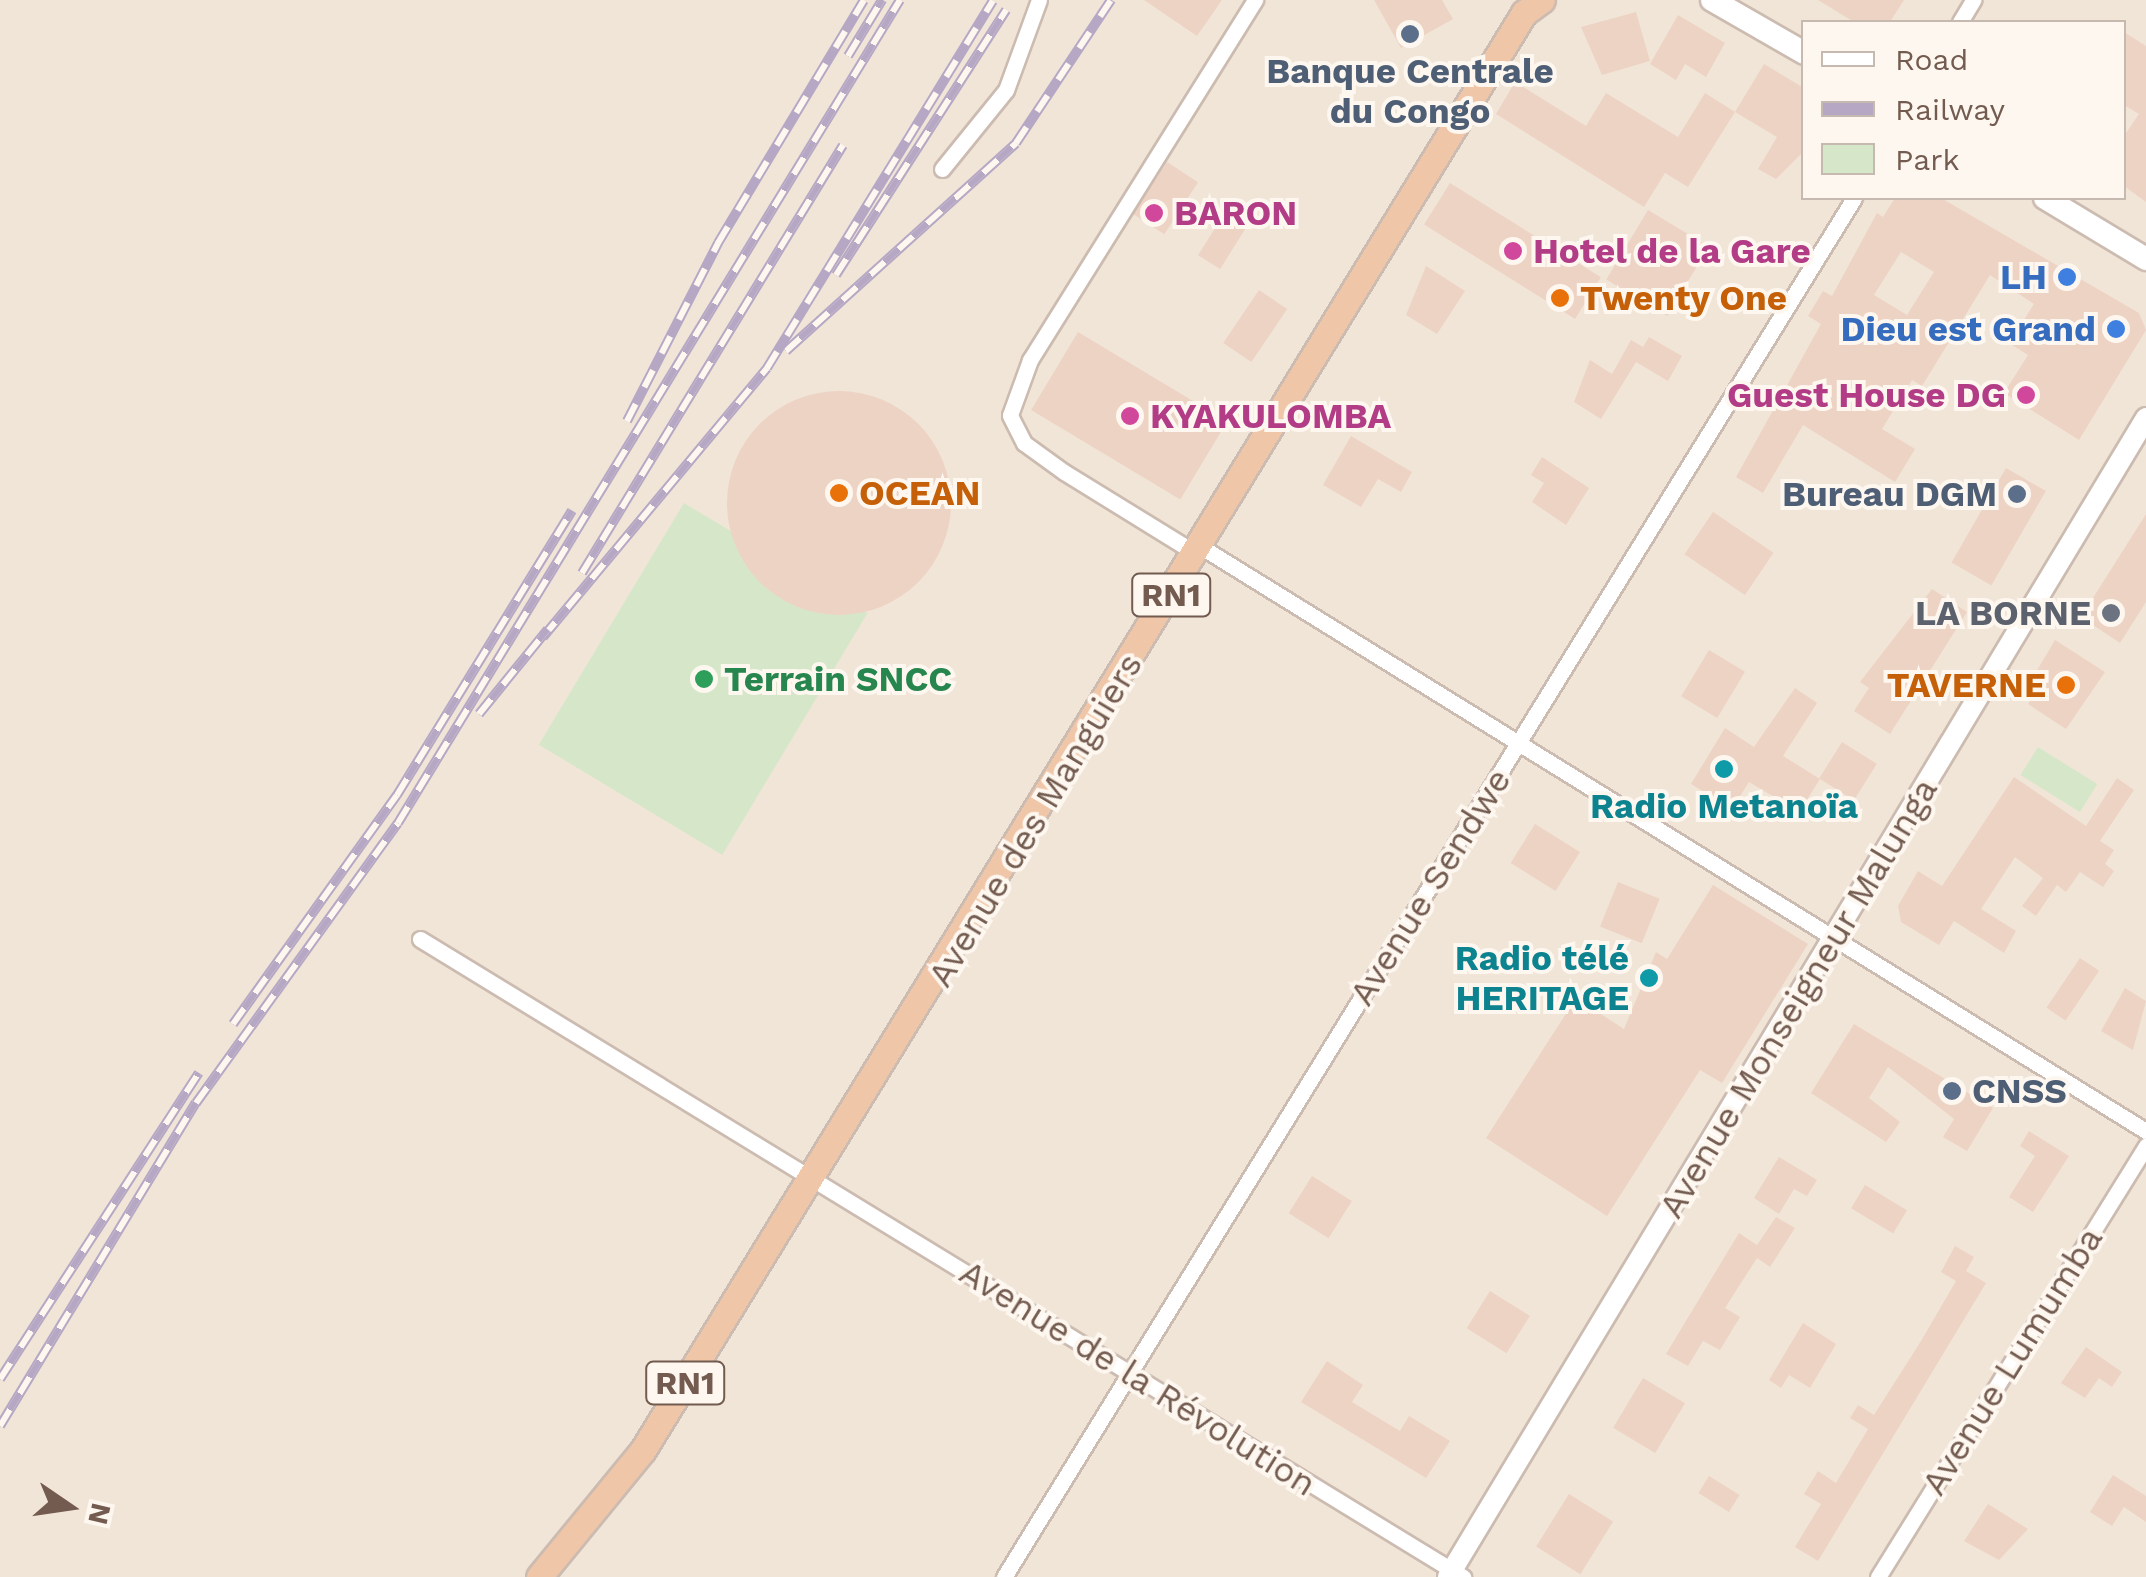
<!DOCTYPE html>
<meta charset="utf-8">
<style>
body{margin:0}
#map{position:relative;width:2146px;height:1577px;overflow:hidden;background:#faf3e9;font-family:"Work Sans",sans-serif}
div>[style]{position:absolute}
.residential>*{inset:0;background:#f1e5d8}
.green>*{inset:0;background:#d6e7c9;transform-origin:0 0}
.building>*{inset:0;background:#edd3c4;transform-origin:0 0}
.round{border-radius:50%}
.roads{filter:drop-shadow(2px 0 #ccbbb0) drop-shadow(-2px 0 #ccbbb0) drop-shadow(0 2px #ccbbb0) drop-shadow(0 -2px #ccbbb0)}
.minor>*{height:15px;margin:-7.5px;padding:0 7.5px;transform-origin:7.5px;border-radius:7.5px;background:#fff}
.tertiary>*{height:20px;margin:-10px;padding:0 10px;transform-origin:10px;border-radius:10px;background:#fff}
.secondary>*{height:22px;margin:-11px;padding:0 11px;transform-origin:11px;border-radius:11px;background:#fff}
.trunk>*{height:25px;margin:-12.5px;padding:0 12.5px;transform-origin:12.5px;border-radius:12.5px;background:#f0c6a8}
.rail>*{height:10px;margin-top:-5px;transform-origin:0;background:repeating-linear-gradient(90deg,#fdf7f0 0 19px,#b6a8c4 0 38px);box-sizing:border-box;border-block:2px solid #b6a8c4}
.dots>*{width:28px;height:28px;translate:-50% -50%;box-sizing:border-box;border:5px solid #fdf7f0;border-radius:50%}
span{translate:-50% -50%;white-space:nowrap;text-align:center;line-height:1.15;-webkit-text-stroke:8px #fdf7f0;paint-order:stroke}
.shield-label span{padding:2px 8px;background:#fdf7f0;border:2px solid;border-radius:8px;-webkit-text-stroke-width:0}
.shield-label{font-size:32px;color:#735b4f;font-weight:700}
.service-label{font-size:35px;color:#4e5e75;font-weight:700}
.right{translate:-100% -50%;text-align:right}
.left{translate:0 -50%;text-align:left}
.hotel-label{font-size:35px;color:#b23c85;font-weight:700}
.shop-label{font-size:35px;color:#366cbe;font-weight:700}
.food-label{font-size:35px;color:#c56008;font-weight:700}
.worship-label{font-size:35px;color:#5b616d;font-weight:700}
.leisure-label{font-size:35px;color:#27864d;font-weight:700}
.culture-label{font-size:35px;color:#0d838f;font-weight:700}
.street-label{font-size:35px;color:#735b4f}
.legend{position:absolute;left:1801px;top:20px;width:325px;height:180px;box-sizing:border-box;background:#fdf7f0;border:2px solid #c6b9b0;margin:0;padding:12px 18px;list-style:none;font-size:30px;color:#735b4f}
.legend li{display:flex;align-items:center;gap:20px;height:50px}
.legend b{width:50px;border:2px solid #c6b9b0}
.north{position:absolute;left:20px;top:1457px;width:100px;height:100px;-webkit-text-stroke:8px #fdf7f0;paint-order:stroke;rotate:103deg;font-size:28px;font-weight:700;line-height:40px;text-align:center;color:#735b4f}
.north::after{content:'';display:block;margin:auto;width:35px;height:45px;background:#735b4f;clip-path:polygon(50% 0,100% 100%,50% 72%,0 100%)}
</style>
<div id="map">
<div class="residential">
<div style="clip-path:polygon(evenodd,0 0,2146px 0,2146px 1577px,0 1577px,0 0,1804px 22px,2124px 22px,2124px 198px,1804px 198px,1804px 22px)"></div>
</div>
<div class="green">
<div style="left:684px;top:503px;width:214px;height:282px;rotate:31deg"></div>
<div style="left:2038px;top:747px;width:70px;height:33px;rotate:32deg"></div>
</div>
<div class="building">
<div style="clip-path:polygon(1144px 0,1222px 0,1197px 36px)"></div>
<div style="clip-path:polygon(1374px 0,1442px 0,1453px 19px,1401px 48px)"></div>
<div style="clip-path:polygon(1818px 0,1904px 0,1890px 22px,1854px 22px)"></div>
<div style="clip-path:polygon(1636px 12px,1650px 61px,1602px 75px,1581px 27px)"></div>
<div style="clip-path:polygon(1678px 15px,1725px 43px,1706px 77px,1685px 64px,1676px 80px,1650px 64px)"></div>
<div style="clip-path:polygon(2124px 32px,2146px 46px,2146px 202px,2124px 186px,2124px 136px,2139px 114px,2124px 105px)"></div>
<div style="clip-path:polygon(1764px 64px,1804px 88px,1804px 151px,1776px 179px,1758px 169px,1777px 137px,1735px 112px)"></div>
<div style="clip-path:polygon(1515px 82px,1586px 126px,1606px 93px,1678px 137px,1705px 93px,1735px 112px,1688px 187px,1665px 173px,1644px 207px,1496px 114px)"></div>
<div style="left:1167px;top:162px;width:37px;height:62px;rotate:33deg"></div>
<div style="left:1450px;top:183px;width:178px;height:49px;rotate:32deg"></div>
<div style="clip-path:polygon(evenodd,1895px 198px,1941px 198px,2139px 313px,2146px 330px,2079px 440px,2004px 393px,2028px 355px,2009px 343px,2034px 304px,1990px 275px,1922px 386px,1912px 380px,1882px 429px,1915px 449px,1895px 482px,1803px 425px,1763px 493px,1736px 477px,1821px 324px,1808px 316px,1823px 291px,1832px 296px,1877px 213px,1883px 217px,1895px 198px,1901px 252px,1934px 272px,1907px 315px,1874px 295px,1901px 252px)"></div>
<div style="left:1232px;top:201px;width:26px;height:64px;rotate:32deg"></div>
<div style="left:1648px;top:210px;width:71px;height:81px;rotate:31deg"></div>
<div style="clip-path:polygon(1426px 266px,1465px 291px,1437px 334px,1406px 315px)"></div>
<div style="left:1259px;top:290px;width:34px;height:64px;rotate:34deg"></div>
<div style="left:1078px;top:332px;width:174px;height:91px;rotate:31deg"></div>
<div style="clip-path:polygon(1649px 337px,1682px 356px,1668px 381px,1636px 362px,1601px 419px,1574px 402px,1590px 360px,1612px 374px,1631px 340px,1643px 347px)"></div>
<div class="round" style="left:727px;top:391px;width:224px;height:224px"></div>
<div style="clip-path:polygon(1351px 436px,1412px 472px,1401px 492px,1378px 479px,1361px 507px,1323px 485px)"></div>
<div style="clip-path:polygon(1542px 457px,1589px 488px,1566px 525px,1532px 502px,1544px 483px,1531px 475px)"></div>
<div style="left:2006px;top:468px;width:46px;height:109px;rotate:30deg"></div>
<div style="left:1713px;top:512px;width:73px;height:51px;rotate:34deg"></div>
<div style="clip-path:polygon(2146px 514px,2146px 602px,2120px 643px,2081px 617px)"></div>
<div style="clip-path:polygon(1932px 589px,1967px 612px,1890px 734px,1854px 711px,1869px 688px,1860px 682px)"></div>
<div style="clip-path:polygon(2055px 640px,2105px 672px,2066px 729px,2028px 704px,2039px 687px,2030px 682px)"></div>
<div style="left:1709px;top:650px;width:42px;height:54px;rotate:31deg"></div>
<div style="clip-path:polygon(1795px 688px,1817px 703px,1783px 756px,1820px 779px,1799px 812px,1749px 782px,1732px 809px,1691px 784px,1725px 728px,1754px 747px)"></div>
<div style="left:1842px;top:742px;width:41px;height:43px;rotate:32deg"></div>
<div style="clip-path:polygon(2014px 777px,2086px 826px,2117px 778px,2134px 790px,2100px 841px,2114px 850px,2105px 864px,2114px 871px,2103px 887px,2080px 872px,2066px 892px,2057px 885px,2036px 916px,2022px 906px,2043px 878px,2015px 857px,1981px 909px,2016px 931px,2004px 953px,1954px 921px,1939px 945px,1901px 922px,1898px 906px,1918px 871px,1942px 886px)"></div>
<div style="left:1535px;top:824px;width:53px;height:46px;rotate:32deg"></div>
<div style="left:1618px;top:882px;width:45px;height:48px;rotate:22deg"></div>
<div style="clip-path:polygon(1713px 885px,1808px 944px,1722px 1083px,1700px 1070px,1607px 1216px,1486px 1138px,1576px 998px,1624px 1029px,1656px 952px,1667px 959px)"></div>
<div style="left:2080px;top:958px;width:23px;height:60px;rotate:34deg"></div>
<div style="clip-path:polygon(2125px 988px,2146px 1001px,2133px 1050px,2101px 1031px)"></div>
<div style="clip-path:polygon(1854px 1024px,1993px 1108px,1967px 1151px,1943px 1137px,1954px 1119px,1888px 1067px,1869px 1098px,1900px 1122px,1886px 1142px,1811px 1093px)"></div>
<div style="clip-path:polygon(2029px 1131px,2069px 1156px,2033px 1212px,2009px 1197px,2035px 1156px,2020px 1146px)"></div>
<div style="clip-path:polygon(1779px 1157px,1817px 1180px,1807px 1196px,1794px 1189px,1779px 1214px,1754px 1198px)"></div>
<div style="left:1312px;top:1176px;width:47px;height:44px;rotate:32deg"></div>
<div style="left:1865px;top:1185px;width:49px;height:27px;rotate:31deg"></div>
<div style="clip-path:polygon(1776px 1217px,1795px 1228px,1770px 1267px,1757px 1258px,1725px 1308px,1740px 1317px,1720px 1350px,1703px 1341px,1688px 1366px,1666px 1354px,1739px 1233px,1757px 1245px)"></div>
<div style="clip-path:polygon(1955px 1246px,1974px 1257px,1966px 1271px,1986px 1283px,1818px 1561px,1795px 1547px,1821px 1504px,1804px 1494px,1818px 1471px,1836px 1483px,1868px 1429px,1850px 1418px,1858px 1405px,1874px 1415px,1921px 1341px,1956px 1281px,1941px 1272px)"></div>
<div style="left:1490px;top:1291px;width:47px;height:44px;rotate:32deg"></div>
<div style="clip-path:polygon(1803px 1323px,1836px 1344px,1810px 1388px,1789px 1375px,1781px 1388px,1769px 1380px)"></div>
<div style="clip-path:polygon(2086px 1347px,2122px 1372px,2112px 1387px,2099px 1378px,2085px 1398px,2061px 1383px)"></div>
<div style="clip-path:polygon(1327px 1361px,1363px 1385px,1352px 1402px,1400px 1431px,1409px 1416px,1450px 1441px,1426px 1478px,1301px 1402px)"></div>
<div style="left:1643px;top:1378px;width:49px;height:58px;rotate:31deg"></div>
<div style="clip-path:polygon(2113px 1475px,2146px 1496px,2146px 1522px,2124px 1507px,2112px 1526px,2090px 1512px)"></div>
<div style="left:1709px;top:1476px;width:36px;height:20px;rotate:32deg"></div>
<div style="left:1569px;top:1494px;width:52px;height:62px;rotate:32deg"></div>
<div style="clip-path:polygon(1988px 1504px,2028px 1529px,1999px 1560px,1964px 1541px)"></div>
</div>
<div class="roads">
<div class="minor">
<div style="left:1960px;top:22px;width:26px;rotate:-59deg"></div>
<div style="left:942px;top:169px;width:102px;rotate:-51deg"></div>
<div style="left:1006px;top:90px;width:96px;rotate:-69.9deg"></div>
<div style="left:1203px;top:548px;width:1109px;rotate:31.73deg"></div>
<div style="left:1197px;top:554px;width:156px;rotate:-148.3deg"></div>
<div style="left:1064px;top:472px;width:49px;rotate:-144.1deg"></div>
<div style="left:1024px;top:443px;width:31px;rotate:-117deg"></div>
<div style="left:1010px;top:415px;width:59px;rotate:-70deg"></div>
<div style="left:1030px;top:360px;width:425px;rotate:-58deg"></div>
<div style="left:420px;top:939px;width:1223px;rotate:31.45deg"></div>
<div style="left:1004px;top:1577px;width:1620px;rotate:-58.35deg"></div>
<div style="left:1878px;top:1577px;width:508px;rotate:-58.13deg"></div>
</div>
<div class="tertiary">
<div style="left:1448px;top:1577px;width:1353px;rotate:-58.94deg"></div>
</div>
<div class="secondary">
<div style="left:1712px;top:0;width:106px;rotate:29.9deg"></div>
<div style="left:2045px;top:198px;width:118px;rotate:31.1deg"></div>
</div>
<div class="trunk">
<div style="left:539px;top:1577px;width:164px;rotate:-50.7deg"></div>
<div style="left:643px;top:1450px;width:1686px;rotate:-58.49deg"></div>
<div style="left:1524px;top:13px;width:22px;rotate:-36deg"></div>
</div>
</div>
<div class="rail">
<div style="left:848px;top:56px;width:66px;rotate:-58.7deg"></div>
<div style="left:836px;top:275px;width:315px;rotate:-57.3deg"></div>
<div style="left:786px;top:351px;width:310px;rotate:-42.1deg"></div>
<div style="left:1016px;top:143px;width:172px;rotate:-56.4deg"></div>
<div style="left:627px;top:421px;width:200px;rotate:-62.9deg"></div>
<div style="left:718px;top:243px;width:283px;rotate:-59deg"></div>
<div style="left:582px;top:573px;width:501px;rotate:-58.62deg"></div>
<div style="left:543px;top:637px;width:350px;rotate:-50.2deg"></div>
<div style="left:767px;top:368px;width:431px;rotate:-58.4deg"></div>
<div style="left:479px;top:714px;width:109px;rotate:-50.9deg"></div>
<div style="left:233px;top:1024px;width:282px;rotate:-54.4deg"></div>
<div style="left:397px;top:795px;width:334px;rotate:-58.4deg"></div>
<div style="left:0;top:1379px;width:365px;rotate:-57deg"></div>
<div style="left:0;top:1426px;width:378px;rotate:-58.8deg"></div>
<div style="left:196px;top:1103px;width:345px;rotate:-54.2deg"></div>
<div style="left:398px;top:823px;width:964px;rotate:-58.62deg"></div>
</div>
<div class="dots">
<div style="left:1410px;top:34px;background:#5c6f8a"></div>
<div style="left:1154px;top:213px;background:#d1479c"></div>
<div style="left:1513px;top:251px;background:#d1479c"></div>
<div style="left:2067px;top:277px;background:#3f7fe0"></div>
<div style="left:1560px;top:298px;background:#e8710a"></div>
<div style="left:2116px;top:329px;background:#3f7fe0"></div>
<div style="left:2026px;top:395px;background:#d1479c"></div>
<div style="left:1130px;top:416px;background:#d1479c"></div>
<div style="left:839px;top:493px;background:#e8710a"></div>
<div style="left:2017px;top:494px;background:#5c6f8a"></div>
<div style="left:2111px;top:613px;background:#6b7280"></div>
<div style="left:704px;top:679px;background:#2e9e5b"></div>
<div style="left:2066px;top:685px;background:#e8710a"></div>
<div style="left:1724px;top:769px;background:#0f9aa8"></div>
<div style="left:1649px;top:978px;background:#0f9aa8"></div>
<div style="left:1952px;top:1091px;background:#5c6f8a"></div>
</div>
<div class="shield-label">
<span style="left:1171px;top:595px">RN1</span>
<span style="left:685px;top:1383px">RN1</span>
</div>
<div class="service-label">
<span style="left:1410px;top:91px">Banque Centrale<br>du Congo</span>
<span class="right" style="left:1997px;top:494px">Bureau DGM</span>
<span class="left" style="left:1972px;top:1091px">CNSS</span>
</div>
<div class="hotel-label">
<span class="left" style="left:1174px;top:213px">BARON</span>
<span class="left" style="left:1533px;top:251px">Hotel de la Gare</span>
<span class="right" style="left:2006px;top:395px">Guest House DG</span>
<span class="left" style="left:1150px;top:416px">KYAKULOMBA</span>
</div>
<div class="shop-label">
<span class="right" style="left:2047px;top:277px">LH</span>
<span class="right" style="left:2096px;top:329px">Dieu est Grand</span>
</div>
<div class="food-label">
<span class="left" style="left:1580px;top:298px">Twenty One</span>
<span class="left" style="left:859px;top:493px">OCEAN</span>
<span class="right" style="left:2046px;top:685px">TAVERNE</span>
</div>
<div class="worship-label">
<span class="right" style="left:2091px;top:613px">LA BORNE</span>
</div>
<div class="leisure-label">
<span class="left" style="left:724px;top:679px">Terrain SNCC</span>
</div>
<div class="culture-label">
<span style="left:1724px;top:806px">Radio Metanoïa</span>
<span class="right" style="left:1629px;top:978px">Radio télé<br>HERITAGE</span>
</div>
<div class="street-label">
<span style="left:1035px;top:820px;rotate:-59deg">Avenue des Manguiers</span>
<span style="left:1430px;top:887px;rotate:-58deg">Avenue Sendwe</span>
<span style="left:1798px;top:998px;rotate:-59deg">Avenue Monseigneur Malunga</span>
<span style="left:2012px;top:1361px;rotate:-58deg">Avenue Lumumba</span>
<span style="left:1138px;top:1378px;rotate:32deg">Avenue de la Révolution</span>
</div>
<ul class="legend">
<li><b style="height:12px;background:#fff"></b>Road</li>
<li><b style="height:12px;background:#b6a8c4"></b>Railway</li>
<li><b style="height:28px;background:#d6e7c9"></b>Park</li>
</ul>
<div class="north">N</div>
</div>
